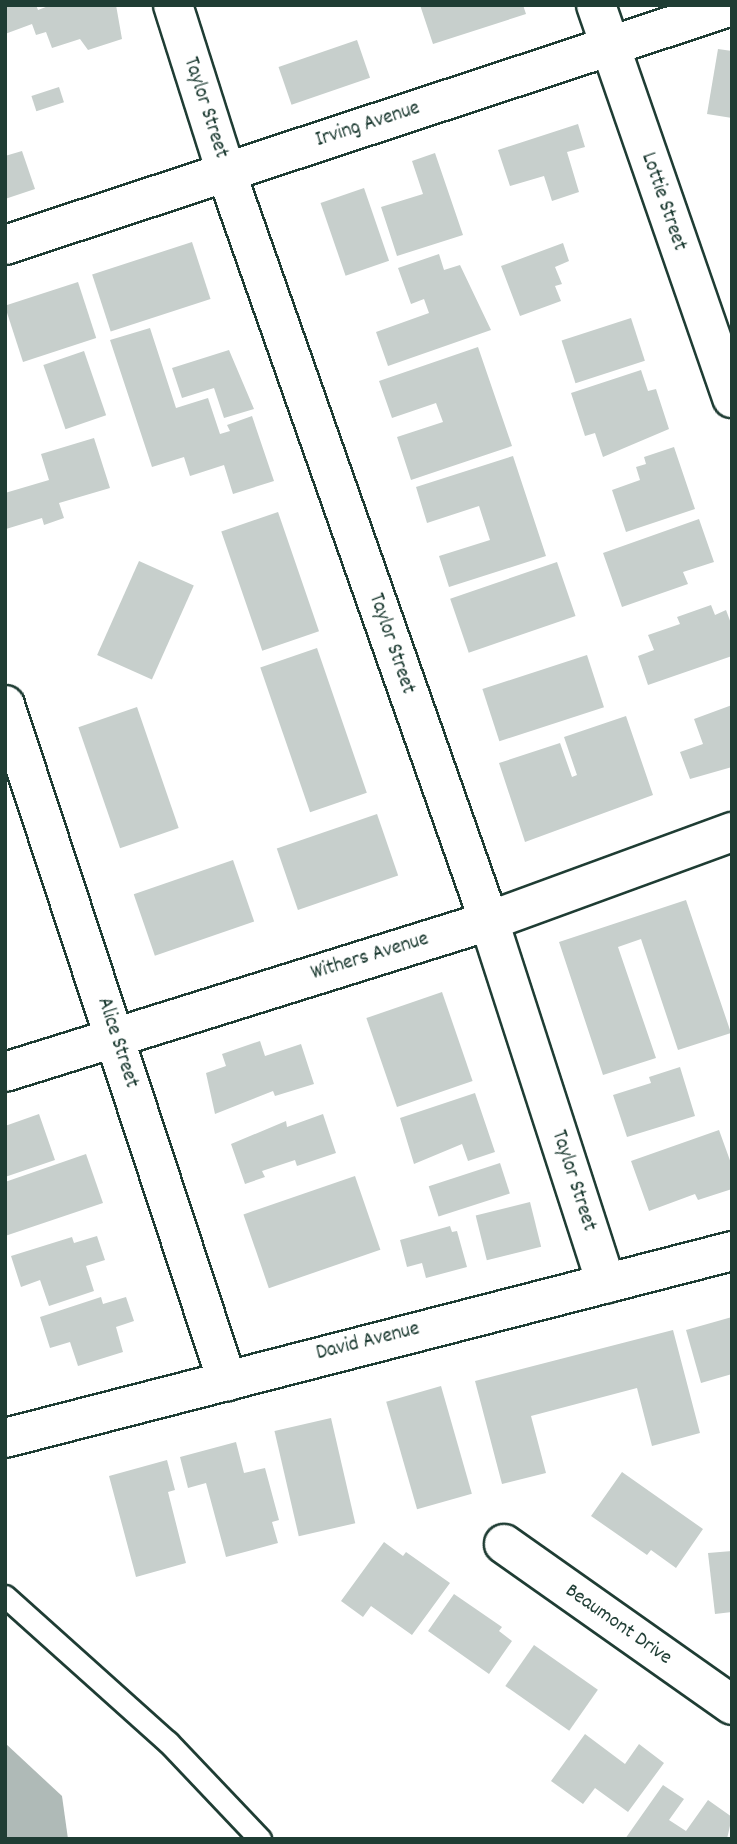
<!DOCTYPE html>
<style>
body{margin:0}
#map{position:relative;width:737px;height:1844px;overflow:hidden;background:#fff;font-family:Dekko,sans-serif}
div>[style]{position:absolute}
.water>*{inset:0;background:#afbab7}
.building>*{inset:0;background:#c7cfcc;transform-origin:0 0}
.roads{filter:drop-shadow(2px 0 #1f3d34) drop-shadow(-2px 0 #1f3d34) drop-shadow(0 2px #1f3d34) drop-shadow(0 -2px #1f3d34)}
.service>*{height:21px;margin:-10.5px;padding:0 10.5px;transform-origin:10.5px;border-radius:10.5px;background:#fff}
.minor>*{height:38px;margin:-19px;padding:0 19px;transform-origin:19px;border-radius:19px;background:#fff}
.secondary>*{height:38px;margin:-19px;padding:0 19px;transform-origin:19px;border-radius:19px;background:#fff}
span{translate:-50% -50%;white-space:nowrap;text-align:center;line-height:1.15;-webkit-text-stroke:5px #fff;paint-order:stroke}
.street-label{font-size:21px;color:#1f3d34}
.frame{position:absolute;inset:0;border:7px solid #1f3d34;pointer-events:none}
</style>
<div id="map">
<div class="water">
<div style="clip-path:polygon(5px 1743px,62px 1796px,68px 1839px,5px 1839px)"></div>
</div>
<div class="building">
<div style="clip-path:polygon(5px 5px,36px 5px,38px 10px,51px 5px,116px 5px,122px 39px,88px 50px,80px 39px,52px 48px,46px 32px,36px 35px,32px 24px,5px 34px)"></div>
<div style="clip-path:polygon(420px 5px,523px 5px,526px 14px,433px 44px)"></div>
<div style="left:357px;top:40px;width:40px;height:83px;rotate:71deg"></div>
<div style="clip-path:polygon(718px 49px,732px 51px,732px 118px,707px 114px)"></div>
<div style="left:59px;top:87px;width:16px;height:29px;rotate:72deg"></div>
<div style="clip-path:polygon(578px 124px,585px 147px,567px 152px,579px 192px,552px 201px,544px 176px,510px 186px,498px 150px)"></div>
<div style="clip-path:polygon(22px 151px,35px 189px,5px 199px,5px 156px)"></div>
<div style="clip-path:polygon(435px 153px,463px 235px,397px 256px,381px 207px,423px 194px,412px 161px)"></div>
<div style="left:364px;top:188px;width:77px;height:46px;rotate:71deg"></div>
<div style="left:192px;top:242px;width:60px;height:105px;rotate:72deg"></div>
<div style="clip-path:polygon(563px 243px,569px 261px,555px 267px,562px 284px,555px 286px,561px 301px,520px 316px,501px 266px)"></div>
<div style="clip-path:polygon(439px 254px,444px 270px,460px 265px,491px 330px,388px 366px,376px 332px,429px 313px,424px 299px,411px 304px,398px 268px)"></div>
<div style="left:78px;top:282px;width:59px;height:77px;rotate:72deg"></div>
<div style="left:631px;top:318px;width:45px;height:73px;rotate:72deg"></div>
<div style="clip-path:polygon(150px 328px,176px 408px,208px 398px,220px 434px,230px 431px,227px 425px,252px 416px,274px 481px,233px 494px,224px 465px,190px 476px,184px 457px,152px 467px,110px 340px)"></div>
<div style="clip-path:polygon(478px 347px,512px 446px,411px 480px,397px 437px,443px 422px,436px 403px,392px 418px,379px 381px)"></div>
<div style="clip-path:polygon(229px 350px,254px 409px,224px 418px,214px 388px,182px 398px,172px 368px)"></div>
<div style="left:84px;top:351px;width:68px;height:43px;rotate:71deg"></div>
<div style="clip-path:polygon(641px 370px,648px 391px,656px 389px,669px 429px,603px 457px,595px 433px,585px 436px,571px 393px)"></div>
<div style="clip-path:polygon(94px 438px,110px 488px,59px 503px,64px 518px,44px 525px,42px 518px,6px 529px,5px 493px,49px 480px,41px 454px)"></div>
<div style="clip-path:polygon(674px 447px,695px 509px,626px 532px,612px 490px,640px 480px,636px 467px,646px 464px,644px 457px)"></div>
<div style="clip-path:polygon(513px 456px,546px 556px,449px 587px,439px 556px,490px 540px,479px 506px,427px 523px,416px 487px)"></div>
<div style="left:278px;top:512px;width:126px;height:60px;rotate:71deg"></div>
<div style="clip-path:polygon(699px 519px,714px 562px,683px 572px,688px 584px,622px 607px,603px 553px)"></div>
<div style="left:139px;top:561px;width:60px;height:103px;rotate:24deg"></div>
<div style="left:557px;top:562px;width:57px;height:113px;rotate:71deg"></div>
<div style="clip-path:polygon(711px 605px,715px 615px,726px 610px,732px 626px,732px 656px,648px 685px,638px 656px,654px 650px,648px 635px,680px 624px,677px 617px)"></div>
<div style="left:317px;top:648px;width:153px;height:60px;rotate:71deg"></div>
<div style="left:587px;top:655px;width:55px;height:110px;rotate:72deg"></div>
<div style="clip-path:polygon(732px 705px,732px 767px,690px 779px,680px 752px,703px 744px,694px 719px)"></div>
<div style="left:137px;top:707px;width:128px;height:62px;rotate:71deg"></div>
<div style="clip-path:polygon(626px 716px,653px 795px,525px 842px,499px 763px,560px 743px,572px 777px,577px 775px,564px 737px)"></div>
<div style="left:377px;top:814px;width:65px;height:106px;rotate:71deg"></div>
<div style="left:233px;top:860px;width:65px;height:105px;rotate:71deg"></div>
<div style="clip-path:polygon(686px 900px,731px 1033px,678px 1050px,641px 939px,618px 947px,656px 1058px,603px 1075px,559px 942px)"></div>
<div style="left:442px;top:992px;width:94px;height:80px;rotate:71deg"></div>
<div style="clip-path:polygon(260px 1041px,265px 1056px,301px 1044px,314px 1084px,275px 1096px,273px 1091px,215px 1114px,206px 1073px,226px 1066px,222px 1054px)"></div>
<div style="clip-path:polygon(680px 1067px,695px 1116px,627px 1137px,613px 1095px,651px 1083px,649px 1077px)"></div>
<div style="clip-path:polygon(475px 1093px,495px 1152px,468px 1161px,462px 1144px,414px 1164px,400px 1118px)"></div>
<div style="clip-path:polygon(39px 1114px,55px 1160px,5px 1177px,5px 1126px)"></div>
<div style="clip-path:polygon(323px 1114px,336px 1153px,297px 1166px,295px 1160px,262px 1171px,265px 1177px,245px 1184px,231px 1144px,286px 1121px,287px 1127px)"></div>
<div style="clip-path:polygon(719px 1130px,732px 1166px,732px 1189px,698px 1200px,695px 1194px,649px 1211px,631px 1161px)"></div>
<div style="clip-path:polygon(86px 1154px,103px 1203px,5px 1236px,5px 1182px)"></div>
<div style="left:500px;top:1163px;width:32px;height:75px;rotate:72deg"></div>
<div style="left:355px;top:1176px;width:78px;height:118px;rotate:71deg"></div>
<div style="left:530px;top:1202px;width:46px;height:56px;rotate:76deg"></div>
<div style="clip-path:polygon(450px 1226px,452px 1232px,457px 1231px,467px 1267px,426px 1278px,422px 1263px,407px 1267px,400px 1240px)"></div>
<div style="clip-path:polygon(97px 1236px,105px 1260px,86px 1266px,94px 1291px,49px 1306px,40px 1280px,21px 1287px,11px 1256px,72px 1237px,74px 1243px)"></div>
<div style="clip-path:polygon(101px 1297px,103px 1304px,126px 1297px,134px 1321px,116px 1327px,123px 1352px,78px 1366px,70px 1342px,50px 1348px,40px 1317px)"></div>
<div style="clip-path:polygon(732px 1317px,732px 1374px,701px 1383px,686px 1330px)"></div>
<div style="clip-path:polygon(673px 1330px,700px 1433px,652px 1446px,637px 1388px,531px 1416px,546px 1473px,502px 1484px,475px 1381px)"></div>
<div style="left:441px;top:1386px;width:112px;height:57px;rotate:74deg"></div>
<div style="left:331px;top:1418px;width:108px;height:58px;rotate:77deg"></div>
<div style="clip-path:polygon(236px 1442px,244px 1473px,265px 1468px,279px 1520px,272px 1522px,278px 1543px,226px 1557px,206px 1483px,188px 1488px,180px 1457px)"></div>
<div style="clip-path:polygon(167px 1460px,175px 1490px,168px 1492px,186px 1563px,136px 1577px,109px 1476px)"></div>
<div style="clip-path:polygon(622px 1472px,703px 1529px,676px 1568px,651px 1550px,647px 1555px,591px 1516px)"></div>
<div style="clip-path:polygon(384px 1542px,403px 1556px,406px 1552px,450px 1583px,412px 1635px,371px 1606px,363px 1617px,341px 1601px)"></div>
<div style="clip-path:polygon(732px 1551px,732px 1612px,715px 1614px,708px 1553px)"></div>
<div style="clip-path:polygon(454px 1594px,502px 1627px,499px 1631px,512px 1641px,489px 1674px,428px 1631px)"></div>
<div style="left:534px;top:1645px;width:78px;height:50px;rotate:35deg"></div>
<div style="clip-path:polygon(585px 1734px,625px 1764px,639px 1744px,664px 1763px,628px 1812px,595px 1788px,583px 1804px,551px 1781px)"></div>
<div style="clip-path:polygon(663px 1785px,684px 1799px,669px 1820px,686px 1831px,708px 1800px,732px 1817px,727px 1839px,625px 1839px)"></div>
</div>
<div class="roads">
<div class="service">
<div style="left:5px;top:1596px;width:219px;rotate:41.9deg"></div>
<div style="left:168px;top:1742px;width:134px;rotate:46.5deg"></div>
</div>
<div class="minor">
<div style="left:173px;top:5px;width:175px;rotate:72.4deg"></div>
<div style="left:226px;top:172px;width:794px;rotate:70.65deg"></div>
<div style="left:489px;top:921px;width:381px;rotate:72.1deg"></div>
<div style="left:596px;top:5px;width:416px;rotate:70.9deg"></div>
<div style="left:5px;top:245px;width:765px;rotate:-18.2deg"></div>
<div style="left:5px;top:705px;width:712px;rotate:71.82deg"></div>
<div style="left:5px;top:1072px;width:507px;rotate:-17.33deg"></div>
<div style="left:489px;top:921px;width:259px;rotate:-20.1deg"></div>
<div style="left:504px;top:1544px;width:279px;rotate:35.2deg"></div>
</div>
<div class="secondary">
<div style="left:5px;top:1438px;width:751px;rotate:-14.42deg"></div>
</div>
</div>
<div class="street-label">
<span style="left:205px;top:108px;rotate:72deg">Taylor Street</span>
<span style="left:368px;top:125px;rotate:-18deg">Irving Avenue</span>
<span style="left:663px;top:202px;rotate:71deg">Lottie Street</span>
<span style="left:391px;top:644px;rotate:71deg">Taylor Street</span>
<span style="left:370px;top:957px;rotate:-17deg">Withers Avenue</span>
<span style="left:117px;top:1043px;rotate:72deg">Alice Street</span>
<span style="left:573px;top:1181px;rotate:72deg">Taylor Street</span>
<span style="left:368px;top:1342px;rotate:-14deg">David Avenue</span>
<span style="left:618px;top:1625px;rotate:35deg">Beaumont Drive</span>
</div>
<div class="frame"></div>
</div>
